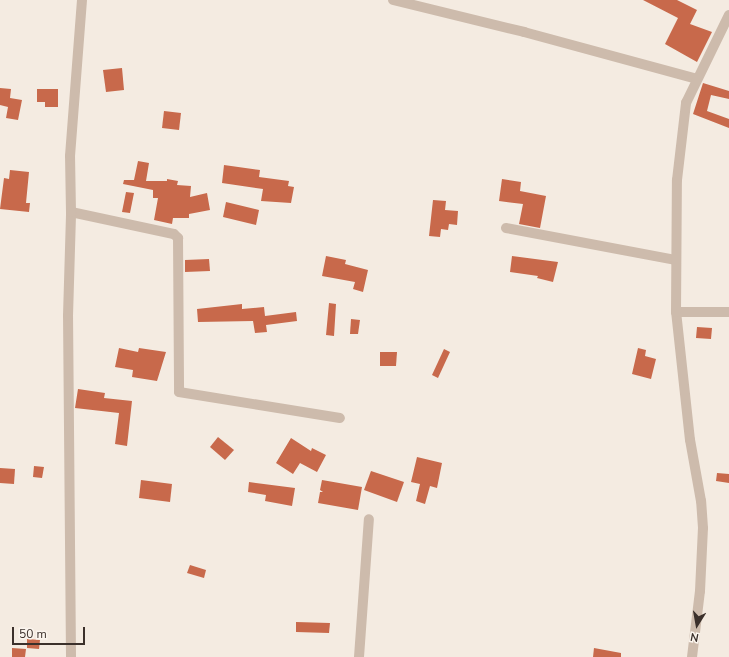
<!DOCTYPE html>
<html>
<head>
<meta charset="utf-8">
<style>
  body { margin:0 }
  #map { position:relative; width:729px; height:657px; overflow:hidden; background:#f4ebe1; font-family:"Nunito Sans",sans-serif }
  div>[style] { position:absolute }
  .building>* { inset:0; background:#c8694b }
  .minor>* { height:10px; margin:-5px; padding:0 5px; transform-origin:5px; border-radius:5px; background:#cdbbac }
  .tertiary>* { height:10px; margin:-5px; padding:0 5px; transform-origin:5px; border-radius:5px; background:#cdbbac }
  span { translate:-50% -50%; white-space:nowrap; text-align:center; line-height:1.15; -webkit-text-stroke:3px #fbf5ee; paint-order:stroke }
  .north { position:absolute; left:677px; top:605px; width:40px; height:40px; -webkit-text-stroke:3px #fbf5ee; paint-order:stroke; rotate:191deg; font-size:11px; font-weight:700; line-height:16px; text-align:center; color:#3b302b }
  .north::after { content:''; display:block; margin:auto; width:14px; height:18px; background:#3b302b; clip-path:polygon(50% 0,100% 100%,50% 72%,0 100%) }
  .scale { position:absolute; left:12px; top:627px; width:73px; height:18px; box-sizing:border-box; border:2px solid #3b302b; border-top:0; padding-left:5px; font-size:12px; line-height:14px; white-space:nowrap; color:#3b302b; -webkit-text-stroke:3px #fbf5ee; paint-order:stroke }
</style>
</head>
<body>
<div id="map">
  <div class="building">
    <div style="clip-path:polygon(643px 0,677px 0,697px 10px,690px 24px,712px 32px,697px 62px,665px 44px,678px 18px)"></div>
    <div style="clip-path:polygon(122px 68px,124px 90px,106px 92px,103px 70px)"></div>
    <div style="clip-path:polygon(703px 83px,729px 91px,729px 99px,711px 95px,707px 111px,729px 119px,729px 128px,693px 114px)"></div>
    <div style="clip-path:polygon(0 88px,11px 89px,10px 98px,22px 100px,18px 120px,6px 118px,8px 107px,0 105px)"></div>
    <div style="clip-path:polygon(37px 89px,58px 89px,58px 107px,45px 107px,45px 102px,37px 102px)"></div>
    <div style="clip-path:polygon(164px 111px,181px 113px,179px 130px,162px 128px)"></div>
    <div style="clip-path:polygon(138px 161px,149px 163px,146px 181px,167px 181px,167px 179px,178px 181px,177px 185px,191px 186px,190px 197px,207px 193px,210px 210px,189px 214px,189px 218px,173px 218px,172px 224px,154px 220px,158px 198px,153px 198px,153px 190px,123px 184px,124px 180px,134px 180px)"></div>
    <div style="clip-path:polygon(224px 165px,260px 170px,259px 177px,289px 181px,288px 186px,294px 187px,291px 203px,261px 201px,263px 189px,222px 183px)"></div>
    <div style="clip-path:polygon(10px 170px,29px 172px,26px 203px,30px 203px,29px 212px,0 209px,4px 178px,9px 179px)"></div>
    <div style="clip-path:polygon(502px 179px,521px 182px,520px 191px,546px 196px,540px 228px,519px 224px,523px 204px,499px 201px)"></div>
    <div style="clip-path:polygon(126px 192px,134px 193px,130px 213px,122px 212px)"></div>
    <div style="clip-path:polygon(433px 200px,446px 201px,445px 210px,458px 211px,457px 225px,449px 224px,448px 230px,441px 229px,440px 237px,429px 236px)"></div>
    <div style="clip-path:polygon(226px 202px,259px 210px,256px 225px,223px 217px)"></div>
    <div style="clip-path:polygon(326px 256px,346px 260px,345px 264px,368px 270px,363px 292px,353px 289px,355px 282px,322px 276px)"></div>
    <div style="clip-path:polygon(512px 256px,558px 262px,553px 282px,537px 278px,538px 276px,510px 272px)"></div>
    <div style="clip-path:polygon(209px 259px,210px 271px,185px 272px,185px 260px)"></div>
    <div style="clip-path:polygon(329px 303px,336px 304px,334px 336px,326px 335px)"></div>
    <div style="clip-path:polygon(242px 304px,242px 309px,264px 307px,265px 316px,296px 312px,297px 321px,266px 325px,267px 332px,255px 333px,253px 321px,198px 322px,197px 309px)"></div>
    <div style="clip-path:polygon(351px 319px,360px 320px,358px 334px,350px 334px)"></div>
    <div style="clip-path:polygon(697px 327px,712px 328px,711px 339px,696px 338px)"></div>
    <div style="clip-path:polygon(119px 348px,138px 352px,139px 348px,166px 352px,157px 381px,132px 377px,133px 370px,115px 367px)"></div>
    <div style="clip-path:polygon(638px 348px,646px 350px,645px 356px,656px 359px,651px 379px,632px 374px)"></div>
    <div style="clip-path:polygon(444px 349px,450px 352px,438px 378px,432px 375px)"></div>
    <div style="clip-path:polygon(380px 352px,397px 352px,396px 366px,380px 366px)"></div>
    <div style="clip-path:polygon(78px 389px,105px 393px,104px 398px,132px 401px,127px 446px,115px 444px,119px 413px,75px 408px)"></div>
    <div style="clip-path:polygon(218px 437px,234px 450px,225px 460px,210px 447px)"></div>
    <div style="clip-path:polygon(291px 438px,311px 451px,312px 448px,326px 455px,317px 472px,300px 463px,293px 474px,276px 463px)"></div>
    <div style="clip-path:polygon(417px 457px,442px 463px,437px 488px,430px 486px,425px 504px,416px 501px,420px 484px,411px 482px)"></div>
    <div style="clip-path:polygon(34px 466px,44px 467px,42px 478px,33px 477px)"></div>
    <div style="clip-path:polygon(0 468px,15px 469px,14px 484px,0 483px)"></div>
    <div style="clip-path:polygon(371px 471px,404px 482px,397px 502px,364px 490px)"></div>
    <div style="clip-path:polygon(717px 473px,729px 474px,729px 483px,716px 481px)"></div>
    <div style="clip-path:polygon(141px 480px,172px 484px,170px 502px,139px 498px)"></div>
    <div style="clip-path:polygon(322px 480px,362px 487px,358px 510px,318px 503px,320px 492px,323px 492px,320px 490px)"></div>
    <div style="clip-path:polygon(249px 482px,295px 488px,292px 506px,265px 501px,266px 495px,248px 492px)"></div>
    <div style="clip-path:polygon(190px 565px,206px 570px,204px 578px,187px 573px)"></div>
    <div style="clip-path:polygon(296px 622px,330px 623px,329px 633px,296px 632px)"></div>
    <div style="clip-path:polygon(27px 639px,40px 640px,39px 649px,27px 648px)"></div>
    <div style="clip-path:polygon(12px 648px,26px 649px,25px 657px,12px 657px)"></div>
    <div style="clip-path:polygon(594px 648px,621px 653px,621px 657px,593px 657px)"></div>
  </div>
  <div class="minor">
    <div style="left:393px;top:0;width:135px;rotate:13.7deg"></div>
    <div style="left:524px;top:32px;width:179px;rotate:15.2deg"></div>
    <div style="left:71px;top:212px;width:105px;rotate:12.1deg"></div>
    <div style="left:174px;top:234px;width:6px;rotate:45deg"></div>
    <div style="left:178px;top:238px;width:154px;rotate:89.6deg"></div>
    <div style="left:179px;top:392px;width:163px;rotate:9.2deg"></div>
    <div style="left:506px;top:228px;width:172px;rotate:10.7deg"></div>
    <div style="left:676px;top:312px;width:53px"></div>
    <div style="left:359px;top:657px;width:138px;rotate:-85.9deg"></div>
    <div style="left:692px;top:657px;width:66px;rotate:-83.1deg"></div>
    <div style="left:700px;top:591px;width:63px;rotate:-87.3deg"></div>
    <div style="left:703px;top:528px;width:27px;rotate:-94deg"></div>
    <div style="left:701px;top:501px;width:62px;rotate:-100.2deg"></div>
    <div style="left:690px;top:440px;width:129px;rotate:-96.2deg"></div>
    <div style="left:676px;top:312px;width:132px;rotate:-89.6deg"></div>
    <div style="left:677px;top:180px;width:78px;rotate:-83.3deg"></div>
    <div style="left:686px;top:103px;width:98px;rotate:-64deg"></div>
  </div>
  <div class="tertiary">
    <div style="left:71px;top:657px;width:341px;rotate:-90.5deg"></div>
    <div style="left:68px;top:316px;width:104px;rotate:-88.3deg"></div>
    <div style="left:71px;top:212px;width:56px;rotate:-91deg"></div>
    <div style="left:70px;top:156px;width:156px;rotate:-85.6deg"></div>
  </div>
  <div class="north">N</div>
  <div class="scale">50 m</div>
</div>
</body>
</html>
